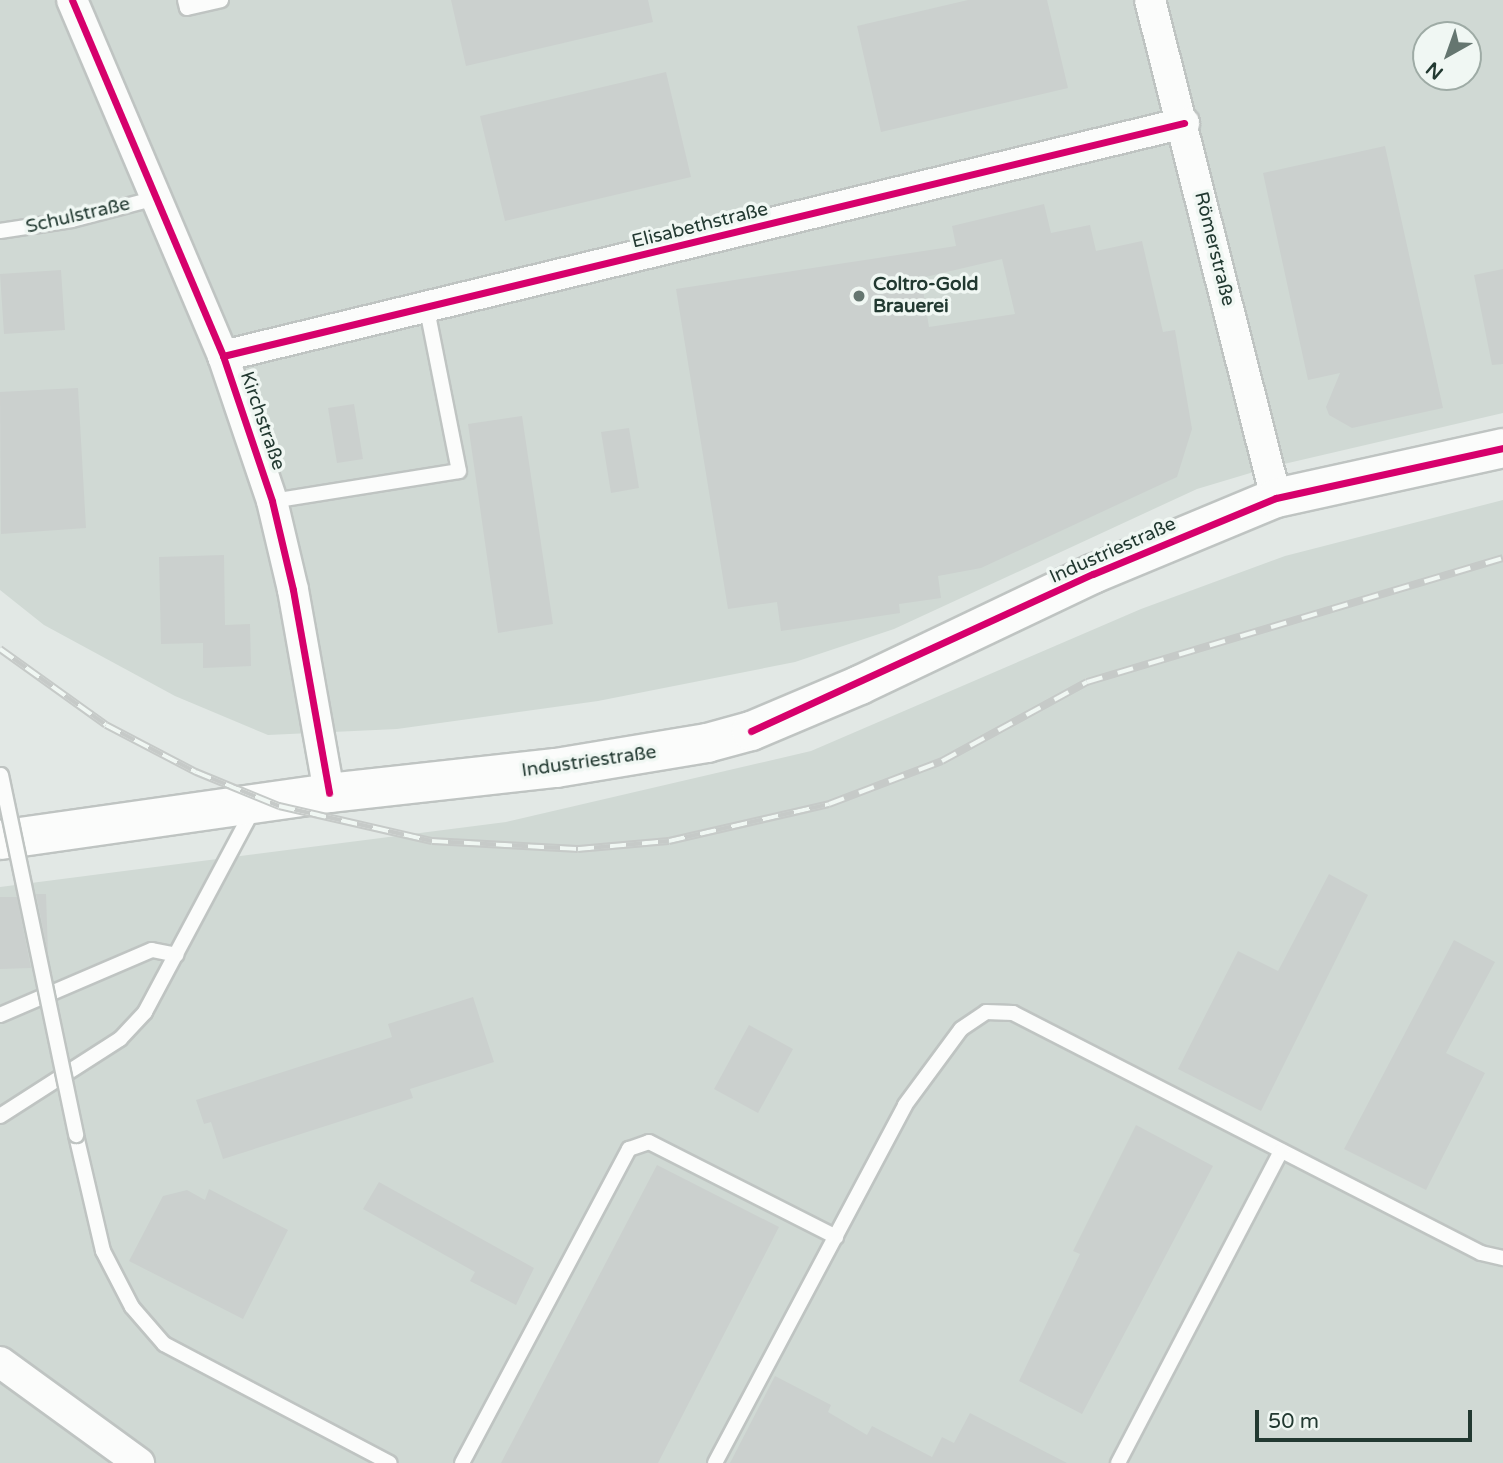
<!DOCTYPE html>
<html>
<head>
<meta charset="utf-8">
<style>
  body { margin:0 }
  #map { position:relative; width:1503px; height:1463px; overflow:hidden; background:#e2e8e5; font-family:"Varela Round",sans-serif }
  div>[style] { position:absolute }
  .built>* { inset:0; background:#d0d9d4 }
  .building>* { inset:0; background:#cbd0ce }
  .roads { filter:drop-shadow(2px 0 #bfc4c2) drop-shadow(-2px 0 #bfc4c2) drop-shadow(0 2px #bfc4c2) drop-shadow(0 -2px #bfc4c2) }
  .lane>* { height:14px; margin:-7px; padding:0 7px; transform-origin:7px; border-radius:7px; background:#fbfcfb }
  .street>* { height:30px; margin:-15px; padding:0 15px; transform-origin:15px; border-radius:15px; background:#fbfcfb }
  .secondary>* { height:38px; margin:-19px; padding:0 19px; transform-origin:19px; border-radius:19px; background:#fbfcfb }
  .rail>* { height:8px; margin-top:-4px; transform-origin:0; background:repeating-linear-gradient(90deg,#f0f7f3 0 16px,#c6cac8 0 32px); box-sizing:border-box; border-block:2px solid #c6cac8 }
  .bridges { filter:drop-shadow(2px 0 #bfc4c2) drop-shadow(-2px 0 #bfc4c2) drop-shadow(0 2px #bfc4c2) drop-shadow(0 -2px #bfc4c2) }
  .lane-bridge>* { height:14px; margin:-7px; padding:0 7px; transform-origin:7px; border-radius:7px; background:#fbfcfb }
  .cycleway>* { height:7px; margin:-3.5px; padding:0 3.5px; transform-origin:3.5px; border-radius:3.5px; background:#d6006c }
  .dots>* { width:19px; height:19px; translate:-50% -50%; box-sizing:border-box; border:4px solid #f0f7f3; border-radius:50% }
  span { translate:-50% -50%; white-space:nowrap; text-align:center; line-height:1.15; -webkit-text-stroke:7px #f0f7f3; paint-order:stroke }
  .street-label { font-size:19px; color:#223931 }
  .poi-label { font-size:19px; color:#223931; font-weight:700 }
  .left { translate:0 -50%; text-align:left }
  .north { position:absolute; left:1412px; top:21px; width:70px; height:70px; box-sizing:border-box; background:#f0f7f3; border:2px solid #9eaba5; border-radius:50%; rotate:220deg; font-size:19px; font-weight:700; line-height:28px; text-align:center; color:#223931 }
  .north::after { content:''; display:block; margin:auto; width:24px; height:32px; background:#657670; clip-path:polygon(50% 0,100% 100%,50% 72%,0 100%) }
  .scale { position:absolute; left:1255px; top:1410px; width:217px; height:32px; box-sizing:border-box; border:4px solid #223931; border-top:0; padding-left:9px; font-size:21px; line-height:24px; white-space:nowrap; color:#223931; -webkit-text-stroke:5px #f0f7f3; paint-order:stroke }
</style>
</head>
<body>
<div id="map">
  <div class="built">
    <div style="clip-path:polygon(evenodd,0 0,1503px 0,1503px 413px,1267px 468px,1197px 489px,894px 629px,795px 662px,598px 701px,397px 729px,268px 735px,175px 696px,44px 625px,0 590px,0 0,1426px 35px,1468px 35px,1468px 77px,1426px 77px,1426px 35px)"></div>
    <div style="clip-path:polygon(1503px 500px,1503px 1463px,0 1463px,0 887px,506px 822px,811px 751px,1141px 609px,1285px 556px)"></div>
  </div>
  <div class="building">
    <div style="clip-path:polygon(451px 0,648px 0,653px 22px,466px 66px)"></div>
    <div style="clip-path:polygon(968px 0,1047px 0,1068px 88px,881px 132px,857px 26px)"></div>
    <div style="clip-path:polygon(666px 72px,691px 177px,505px 221px,480px 116px)"></div>
    <div style="clip-path:polygon(1385px 146px,1443px 408px,1352px 428px,1329px 415px,1326px 407px,1340px 373px,1308px 380px,1263px 173px)"></div>
    <div style="clip-path:polygon(evenodd,1044px 204px,1051px 233px,1090px 225px,1096px 251px,1142px 241px,1163px 332px,1175px 330px,1192px 429px,1177px 477px,981px 568px,938px 576px,941px 598px,899px 604px,900px 613px,781px 631px,777px 602px,728px 609px,676px 289px,956px 246px,952px 226px,1044px 204px,1002px 259px,1015px 314px,929px 327px,921px 278px,1002px 259px)"></div>
    <div style="clip-path:polygon(1503px 269px,1503px 364px,1492px 365px,1474px 275px)"></div>
    <div style="clip-path:polygon(61px 270px,65px 330px,4px 334px,0 274px)"></div>
    <div style="clip-path:polygon(78px 388px,86px 528px,1px 534px,0 392px)"></div>
    <div style="clip-path:polygon(354px 404px,363px 459px,337px 463px,328px 408px)"></div>
    <div style="clip-path:polygon(522px 416px,553px 624px,498px 633px,468px 424px)"></div>
    <div style="clip-path:polygon(629px 428px,639px 488px,611px 493px,601px 432px)"></div>
    <div style="clip-path:polygon(224px 555px,225px 625px,250px 624px,251px 666px,203px 668px,203px 643px,161px 644px,159px 557px)"></div>
    <div style="clip-path:polygon(1329px 874px,1368px 895px,1261px 1111px,1178px 1069px,1238px 951px,1278px 971px)"></div>
    <div style="clip-path:polygon(36px 894px,46px 894px,48px 954px)"></div>
    <div style="clip-path:polygon(0 897px,17px 897px,31px 968px,0 969px)"></div>
    <div style="clip-path:polygon(1454px 940px,1495px 962px,1446px 1053px,1485px 1073px,1426px 1190px,1344px 1149px)"></div>
    <div style="clip-path:polygon(473px 997px,494px 1062px,410px 1089px,413px 1098px,223px 1159px,211px 1122px,204px 1124px,196px 1100px,392px 1037px,388px 1024px)"></div>
    <div style="clip-path:polygon(749px 1025px,793px 1049px,758px 1113px,714px 1089px)"></div>
    <div style="clip-path:polygon(1136px 1125px,1213px 1166px,1082px 1414px,1019px 1381px,1080px 1254px,1073px 1251px)"></div>
    <div style="clip-path:polygon(657px 1165px,779px 1227px,658px 1463px,501px 1463px)"></div>
    <div style="clip-path:polygon(379px 1182px,534px 1268px,516px 1305px,470px 1281px,475px 1272px,363px 1209px)"></div>
    <div style="clip-path:polygon(209px 1189px,288px 1230px,243px 1319px,129px 1261px,163px 1196px,187px 1190px,205px 1200px)"></div>
    <div style="clip-path:polygon(775px 1376px,831px 1405px,828px 1412px,867px 1435px,872px 1426px,932px 1457px,942px 1437px,954px 1443px,970px 1413px,1067px 1463px,730px 1463px)"></div>
  </div>
  <div class="roads">
    <div class="lane">
      <div style="left:185px;top:0;width:8px;rotate:76deg"></div>
      <div style="left:187px;top:8px;width:35px;rotate:-13deg"></div>
      <div style="left:0;top:231px;width:73px;rotate:-8.7deg"></div>
      <div style="left:72px;top:220px;width:87px;rotate:-14.7deg"></div>
      <div style="left:272px;top:501px;width:189px;rotate:-9.1deg"></div>
      <div style="left:459px;top:471px;width:165px;rotate:-101.2deg"></div>
      <div style="left:0;top:1015px;width:165px;rotate:-23.2deg"></div>
      <div style="left:152px;top:950px;width:25px;rotate:11deg"></div>
      <div style="left:0;top:1116px;width:143px;rotate:-32.7deg"></div>
      <div style="left:120px;top:1039px;width:37px;rotate:-47deg"></div>
      <div style="left:145px;top:1012px;width:229px;rotate:-61.9deg"></div>
      <div style="left:76px;top:1135px;width:119px;rotate:76.9deg"></div>
      <div style="left:103px;top:1251px;width:63px;rotate:62.6deg"></div>
      <div style="left:132px;top:1307px;width:49px;rotate:49.1deg"></div>
      <div style="left:164px;top:1344px;width:255px;rotate:27.8deg"></div>
      <div style="left:462px;top:1463px;width:356px;rotate:-62deg"></div>
      <div style="left:629px;top:1149px;width:21px;rotate:-19deg"></div>
      <div style="left:649px;top:1142px;width:210px;rotate:26.9deg"></div>
      <div style="left:715px;top:1463px;width:405px;rotate:-62deg"></div>
      <div style="left:905px;top:1105px;width:94px;rotate:-53.6deg"></div>
      <div style="left:961px;top:1029px;width:30px;rotate:-34deg"></div>
      <div style="left:986px;top:1012px;width:27px;rotate:2deg"></div>
      <div style="left:1013px;top:1013px;width:526px;rotate:27.15deg"></div>
      <div style="left:1481px;top:1253px;width:23px;rotate:13deg"></div>
      <div style="left:1118px;top:1463px;width:352px;rotate:-62.4deg"></div>
    </div>
    <div class="street">
      <div style="left:72px;top:0;width:387px;rotate:67deg"></div>
      <div style="left:223px;top:356px;width:153px;rotate:71.3deg"></div>
      <div style="left:272px;top:501px;width:91px;rotate:76.7deg"></div>
      <div style="left:293px;top:590px;width:206px;rotate:79.9deg"></div>
      <div style="left:1150px;top:0;width:514px;rotate:75.8deg"></div>
      <div style="left:223px;top:356px;width:989px;rotate:-13.63deg"></div>
      <div style="left:0;top:1362px;width:172px;rotate:36deg"></div>
    </div>
    <div class="secondary">
      <div style="left:0;top:840px;width:332px;rotate:-8.1deg"></div>
      <div style="left:329px;top:793px;width:228px;rotate:-6.3deg"></div>
      <div style="left:556px;top:768px;width:153px;rotate:-9.4deg"></div>
      <div style="left:707px;top:743px;width:46px;rotate:-15.3deg"></div>
      <div style="left:751px;top:731px;width:118px;rotate:-22.9deg"></div>
      <div style="left:860px;top:685px;width:258px;rotate:-25.5deg"></div>
      <div style="left:1093px;top:574px;width:198px;rotate:-22.6deg"></div>
      <div style="left:1276px;top:498px;width:232px;rotate:-12.4deg"></div>
    </div>
  </div>
  <div class="rail">
    <div style="left:0;top:649px;width:130px;rotate:35.6deg"></div>
    <div style="left:106px;top:725px;width:102px;rotate:27.6deg"></div>
    <div style="left:196px;top:772px;width:90px;rotate:22.3deg"></div>
    <div style="left:279px;top:806px;width:157px;rotate:12.9deg"></div>
    <div style="left:432px;top:841px;width:146px;rotate:3.1deg"></div>
    <div style="left:578px;top:849px;width:91px;rotate:-5deg"></div>
    <div style="left:669px;top:841px;width:164px;rotate:-13deg"></div>
    <div style="left:829px;top:804px;width:121px;rotate:-20.8deg"></div>
    <div style="left:942px;top:761px;width:165px;rotate:-28.6deg"></div>
    <div style="left:1087px;top:682px;width:434px;rotate:-16.6deg"></div>
  </div>
  <div class="bridges">
    <div class="lane-bridge">
      <div style="left:1px;top:775px;width:368px;rotate:78.2deg"></div>
    </div>
  </div>
  <div class="cycleway">
    <div style="left:72px;top:0;width:387px;rotate:67deg"></div>
    <div style="left:223px;top:356px;width:153px;rotate:71.3deg"></div>
    <div style="left:272px;top:501px;width:91px;rotate:76.7deg"></div>
    <div style="left:293px;top:590px;width:206px;rotate:79.9deg"></div>
    <div style="left:223px;top:356px;width:989px;rotate:-13.63deg"></div>
    <div style="left:751px;top:731px;width:376px;rotate:-24.7deg"></div>
    <div style="left:1093px;top:574px;width:198px;rotate:-22.6deg"></div>
    <div style="left:1276px;top:498px;width:232px;rotate:-12.4deg"></div>
  </div>
  <div class="dots">
    <div style="left:859px;top:296px;background:#657670"></div>
  </div>
  <div class="street-label">
    <span style="left:78px;top:216px;rotate:-13deg">Schulstraße</span>
    <span style="left:700px;top:226px;rotate:-14deg">Elisabethstraße</span>
    <span style="left:1214px;top:249px;rotate:76deg">Römerstraße</span>
    <span style="left:262px;top:421px;rotate:71deg">Kirchstraße</span>
    <span style="left:1113px;top:551px;rotate:-24deg">Industriestraße</span>
    <span style="left:589px;top:762px;rotate:-8deg">Industriestraße</span>
  </div>
  <div class="poi-label">
    <span class="left" style="left:873px;top:296px">Coltro-Gold<br>Brauerei</span>
  </div>
  <div class="north">N</div>
  <div class="scale">50 m</div>
</div>
</body>
</html>
